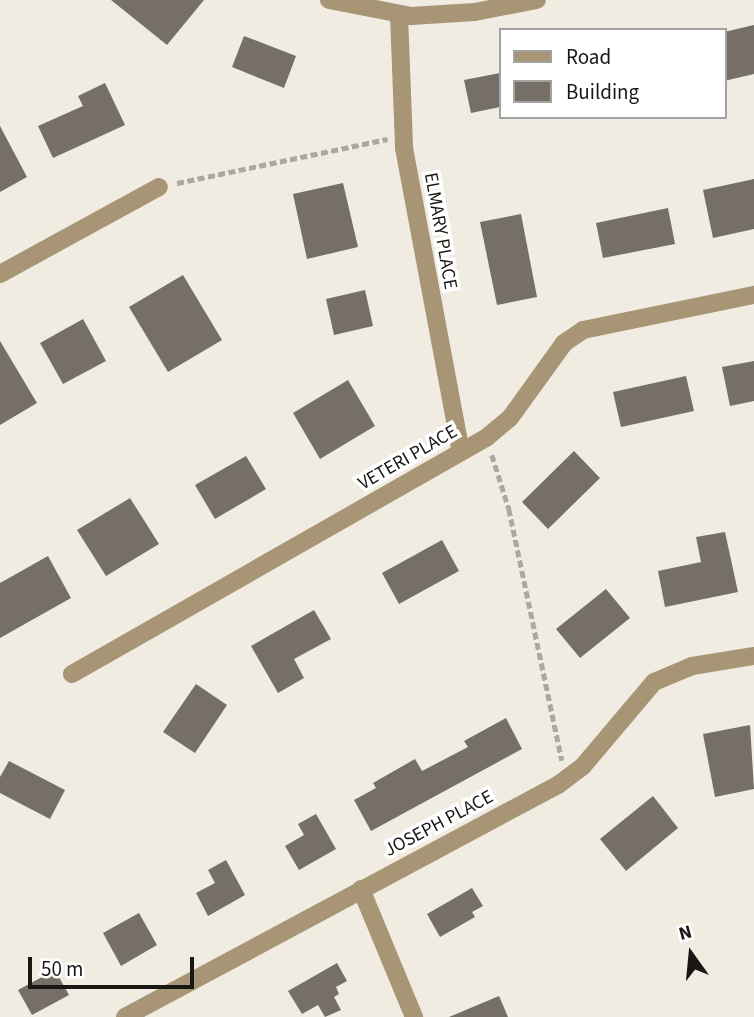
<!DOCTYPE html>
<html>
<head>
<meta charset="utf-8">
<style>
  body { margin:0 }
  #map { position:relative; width:754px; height:1017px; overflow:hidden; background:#f0ece2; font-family:"Source Sans 3",sans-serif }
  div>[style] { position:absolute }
  .building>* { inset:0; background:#756f68 }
  .path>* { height:4.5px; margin-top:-2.25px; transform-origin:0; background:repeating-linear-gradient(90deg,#aba8a0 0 7px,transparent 0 10.5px) }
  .minor>* { height:18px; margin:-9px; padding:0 9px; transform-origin:9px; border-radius:9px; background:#a79576 }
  span { translate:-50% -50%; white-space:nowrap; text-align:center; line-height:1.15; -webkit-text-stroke:7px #fff; paint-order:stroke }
  .street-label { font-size:19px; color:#181714 }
  .legend { position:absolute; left:499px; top:28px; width:228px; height:91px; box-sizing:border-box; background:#fff; border:2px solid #a3a2a1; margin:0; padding:9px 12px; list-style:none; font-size:21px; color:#181714 }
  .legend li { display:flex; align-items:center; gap:14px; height:35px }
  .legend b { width:35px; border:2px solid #a3a2a1 }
  .north { position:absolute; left:656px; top:919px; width:70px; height:70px; -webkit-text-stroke:5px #fff; paint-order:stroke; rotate:345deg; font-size:19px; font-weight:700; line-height:28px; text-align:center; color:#181714 }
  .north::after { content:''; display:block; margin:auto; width:24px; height:32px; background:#181714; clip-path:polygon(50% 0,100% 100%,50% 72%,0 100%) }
  .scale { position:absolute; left:28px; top:957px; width:166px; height:32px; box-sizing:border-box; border:4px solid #181714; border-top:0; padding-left:9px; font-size:21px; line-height:24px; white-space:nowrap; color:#181714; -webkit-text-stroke:5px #fff; paint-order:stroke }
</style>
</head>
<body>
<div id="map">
  <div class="building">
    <div style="clip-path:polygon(111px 0,204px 0,167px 45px)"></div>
    <div style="clip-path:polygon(754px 25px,754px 74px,724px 81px,724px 32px)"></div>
    <div style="clip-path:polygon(244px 36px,296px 56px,284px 88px,232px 67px)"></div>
    <div style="clip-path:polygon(500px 73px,500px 107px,471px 113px,464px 80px)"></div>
    <div style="clip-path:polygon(105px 83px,125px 125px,53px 158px,38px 126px,83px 106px,78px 96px)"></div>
    <div style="clip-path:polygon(0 126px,27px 177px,0 192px)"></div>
    <div style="clip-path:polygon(754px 179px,754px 229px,713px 238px,703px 190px)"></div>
    <div style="clip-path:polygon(343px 183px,358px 247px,307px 259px,293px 194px)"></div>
    <div style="clip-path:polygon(668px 208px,675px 244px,603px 258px,596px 223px)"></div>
    <div style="clip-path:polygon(521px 214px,537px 297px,497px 305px,480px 222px)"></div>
    <div style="clip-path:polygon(183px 275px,222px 340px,168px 372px,129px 307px)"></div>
    <div style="clip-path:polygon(365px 290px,373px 326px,334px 335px,326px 299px)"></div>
    <div style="clip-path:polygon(83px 319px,106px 361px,63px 384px,40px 343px)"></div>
    <div style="clip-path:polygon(0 341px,37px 403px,0 425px)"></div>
    <div style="clip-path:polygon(754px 361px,754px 401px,730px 406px,722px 367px)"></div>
    <div style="clip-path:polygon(686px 376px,694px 411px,621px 427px,613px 392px)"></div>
    <div style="clip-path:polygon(348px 380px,375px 426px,320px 459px,293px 413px)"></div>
    <div style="clip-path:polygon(574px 451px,600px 478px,548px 529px,522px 502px)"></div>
    <div style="clip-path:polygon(246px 456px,266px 489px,215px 519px,195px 485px)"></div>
    <div style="clip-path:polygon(130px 498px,159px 544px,106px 576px,77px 530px)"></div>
    <div style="clip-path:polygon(725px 532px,738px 592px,665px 607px,658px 571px,701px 562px,696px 537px)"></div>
    <div style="clip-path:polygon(442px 540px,459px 571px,399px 604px,382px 573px)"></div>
    <div style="clip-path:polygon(48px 556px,71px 598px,0 638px,0 583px)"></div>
    <div style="clip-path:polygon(606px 589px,630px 618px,580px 658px,556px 629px)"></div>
    <div style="clip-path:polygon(314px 610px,331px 639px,294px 659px,304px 678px,278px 693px,251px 646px)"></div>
    <div style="clip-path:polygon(196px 684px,227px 705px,195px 753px,163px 732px)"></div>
    <div style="clip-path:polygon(506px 718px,522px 749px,371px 831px,354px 800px,376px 788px,373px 783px,415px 759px,422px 771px,468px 747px,464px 741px)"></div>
    <div style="clip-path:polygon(750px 725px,754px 789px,715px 797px,703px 734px)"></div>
    <div style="clip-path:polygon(9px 761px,65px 790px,50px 819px,0 793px,0 777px)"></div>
    <div style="clip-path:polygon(653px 796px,678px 828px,626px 871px,600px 839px)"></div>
    <div style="clip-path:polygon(316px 814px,336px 849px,299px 870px,285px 846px,304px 835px,298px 824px)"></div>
    <div style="clip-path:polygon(226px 860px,245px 895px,208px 916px,196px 893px,215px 883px,208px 870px)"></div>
    <div style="clip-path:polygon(472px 888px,483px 906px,472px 912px,475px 917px,440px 937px,427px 914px)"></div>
    <div style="clip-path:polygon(139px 913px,157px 945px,121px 966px,103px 933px)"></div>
    <div style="clip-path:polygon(337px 963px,347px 981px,336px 987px,339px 994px,334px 997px,341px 1010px,325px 1017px,318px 1005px,302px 1014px,288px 991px)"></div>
    <div style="clip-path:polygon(55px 970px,69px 995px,32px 1015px,18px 990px)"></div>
    <div style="clip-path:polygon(499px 996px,508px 1017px,449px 1017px)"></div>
  </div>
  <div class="path">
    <div style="left:177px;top:183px;width:215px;rotate:-11.8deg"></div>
    <div style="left:492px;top:455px;width:57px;rotate:72.5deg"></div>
    <div style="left:509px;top:509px;width:257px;rotate:78.1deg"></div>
  </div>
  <div class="minor">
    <div style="left:329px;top:0;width:84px;rotate:11deg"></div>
    <div style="left:411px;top:16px;width:64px;rotate:-3.6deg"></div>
    <div style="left:475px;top:12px;width:63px;rotate:-11deg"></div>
    <div style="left:399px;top:15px;width:133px;rotate:87.8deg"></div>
    <div style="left:404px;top:148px;width:309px;rotate:79.4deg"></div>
    <div style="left:0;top:274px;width:181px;rotate:-28.7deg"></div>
    <div style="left:72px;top:674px;width:477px;rotate:-29.7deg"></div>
    <div style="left:486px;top:438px;width:31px;rotate:-40deg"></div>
    <div style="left:510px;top:418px;width:92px;rotate:-54.2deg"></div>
    <div style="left:564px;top:343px;width:23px;rotate:-34deg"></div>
    <div style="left:583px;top:330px;width:175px;rotate:-11.6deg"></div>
    <div style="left:361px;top:889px;width:139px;rotate:67.5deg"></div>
    <div style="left:125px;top:1017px;width:491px;rotate:-28.2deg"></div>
    <div style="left:558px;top:785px;width:31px;rotate:-37deg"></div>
    <div style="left:583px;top:766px;width:110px;rotate:-49.8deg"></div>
    <div style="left:654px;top:682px;width:41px;rotate:-22.8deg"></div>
    <div style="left:692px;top:666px;width:63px;rotate:-9.2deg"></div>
  </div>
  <div class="street-label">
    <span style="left:440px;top:231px;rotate:80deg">ELMARY PLACE</span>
    <span style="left:408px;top:458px;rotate:-30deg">VETERI PLACE</span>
    <span style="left:439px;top:824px;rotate:-28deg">JOSEPH PLACE</span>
  </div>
  <ul class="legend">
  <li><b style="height:9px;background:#a79576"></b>Road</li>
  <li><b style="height:19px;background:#756f68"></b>Building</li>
  </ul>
  <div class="north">N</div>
  <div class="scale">50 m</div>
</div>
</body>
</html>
